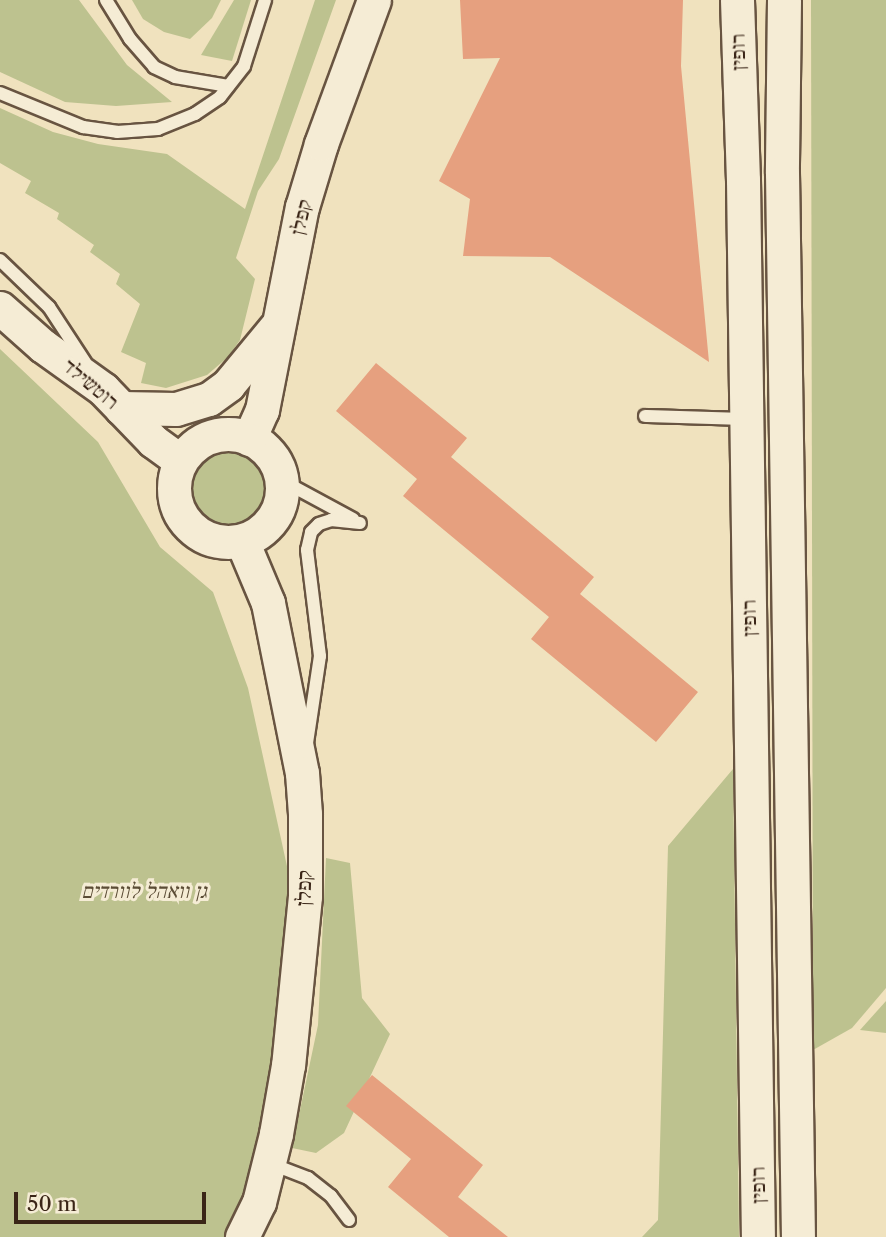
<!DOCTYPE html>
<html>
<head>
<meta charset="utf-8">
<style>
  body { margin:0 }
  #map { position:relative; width:886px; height:1237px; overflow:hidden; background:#f0e2be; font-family:"Libre Caslon Text","Frank Ruhl Libre",serif }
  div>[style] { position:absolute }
  .green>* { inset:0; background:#bdc28f }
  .round { border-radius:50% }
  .building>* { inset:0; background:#e6a07f }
  .roads { filter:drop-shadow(2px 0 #685441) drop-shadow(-2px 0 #685441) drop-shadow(0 2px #685441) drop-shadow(0 -2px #685441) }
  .lane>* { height:12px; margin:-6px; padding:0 6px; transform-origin:6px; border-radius:6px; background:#f5ecd5 }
  .secondary>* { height:33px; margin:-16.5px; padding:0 16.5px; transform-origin:16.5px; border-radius:16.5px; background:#f5ecd5 }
  .secondary>.ring { margin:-16.5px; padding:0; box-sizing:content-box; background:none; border:33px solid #f5ecd5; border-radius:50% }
  span { translate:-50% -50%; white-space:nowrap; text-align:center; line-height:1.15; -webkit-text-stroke:6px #f5ecd5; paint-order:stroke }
  .street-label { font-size:21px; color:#3a2517 }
  .park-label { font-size:21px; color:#5b4c35; font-style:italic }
  .scale { position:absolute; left:14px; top:1192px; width:192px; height:32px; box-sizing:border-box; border:4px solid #3a2517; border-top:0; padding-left:9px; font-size:21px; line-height:24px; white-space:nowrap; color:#3a2517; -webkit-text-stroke:5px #f5ecd5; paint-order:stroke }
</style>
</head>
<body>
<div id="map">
  <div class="green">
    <div style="clip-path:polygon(0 0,79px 0,127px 65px,172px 102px,116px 106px,65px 102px,0 72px)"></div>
    <div style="clip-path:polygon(132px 0,221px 0,212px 18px,190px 39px,164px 32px,143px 19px)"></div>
    <div style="clip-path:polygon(234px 0,251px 0,232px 61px,201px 55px)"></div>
    <div style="clip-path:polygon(315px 0,336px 0,279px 159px,258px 191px,236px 258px,255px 279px,240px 340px,228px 357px,207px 375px,166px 388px,141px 383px,146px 363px,121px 352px,140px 304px,116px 284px,120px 274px,90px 252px,94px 245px,57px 219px,59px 213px,25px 193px,31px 181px,0 163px,0 108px,53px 132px,98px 144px,167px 154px,245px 209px)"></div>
    <div style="clip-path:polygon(811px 0,886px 0,886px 988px,852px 1028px,813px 1050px)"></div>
    <div style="clip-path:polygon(0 349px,98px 442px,160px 547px,213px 592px,248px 688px,290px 880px,280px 1047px,254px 1176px,231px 1237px,0 1237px)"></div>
    <div class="round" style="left:187px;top:450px;width:80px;height:80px"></div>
    <div style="clip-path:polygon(733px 769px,739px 1237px,642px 1237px,658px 1220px,668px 846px)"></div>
    <div style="clip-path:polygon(326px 858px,350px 863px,362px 998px,390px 1034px,344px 1133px,316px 1153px,292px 1148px,318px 1025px)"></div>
    <div style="clip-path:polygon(886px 1001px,886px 1033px,860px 1030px)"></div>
  </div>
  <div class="building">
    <div style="clip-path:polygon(460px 0,683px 0,681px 66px,709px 362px,550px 257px,463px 256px,470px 199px,439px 181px,500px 58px,463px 59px)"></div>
    <div style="clip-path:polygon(376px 363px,467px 438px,451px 457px,594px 577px,580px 594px,698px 692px,656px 742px,531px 639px,549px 617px,403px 496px,417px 479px,336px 411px)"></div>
    <div style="clip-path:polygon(372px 1075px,483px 1165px,458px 1197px,508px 1237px,449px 1237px,388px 1187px,411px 1159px,346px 1106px)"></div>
  </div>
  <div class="roads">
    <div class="lane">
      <div style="left:106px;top:0;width:46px;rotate:58.4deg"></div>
      <div style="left:130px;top:39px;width:37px;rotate:49deg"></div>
      <div style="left:154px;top:67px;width:23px;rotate:25deg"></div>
      <div style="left:175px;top:77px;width:54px;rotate:9.6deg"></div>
      <div style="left:0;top:93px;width:90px;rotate:22.3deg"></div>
      <div style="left:83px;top:127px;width:34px;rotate:8deg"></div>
      <div style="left:117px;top:132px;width:41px;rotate:-4.2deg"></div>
      <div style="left:158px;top:129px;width:40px;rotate:-22deg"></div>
      <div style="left:195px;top:114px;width:30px;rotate:-34deg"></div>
      <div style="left:220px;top:97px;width:39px;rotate:-52deg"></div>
      <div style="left:244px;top:66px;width:69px;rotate:-72.3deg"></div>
      <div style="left:0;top:260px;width:68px;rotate:43.8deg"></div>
      <div style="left:49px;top:307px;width:66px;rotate:56.8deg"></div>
      <div style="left:645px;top:416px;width:101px;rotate:1.7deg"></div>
      <div style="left:281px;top:480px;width:82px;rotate:28.4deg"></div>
      <div style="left:307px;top:743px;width:88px;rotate:-81.5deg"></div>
      <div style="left:320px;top:656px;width:107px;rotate:-97deg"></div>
      <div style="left:307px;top:550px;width:18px;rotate:-77deg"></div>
      <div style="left:311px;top:532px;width:11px;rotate:-45deg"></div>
      <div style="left:319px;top:524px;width:13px;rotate:-18deg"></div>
      <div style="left:331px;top:520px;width:29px;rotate:6deg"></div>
      <div style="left:269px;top:1163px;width:42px;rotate:21deg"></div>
      <div style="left:308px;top:1178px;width:29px;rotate:38deg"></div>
      <div style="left:331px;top:1196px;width:30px;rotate:53deg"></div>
    </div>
    <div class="secondary">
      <div style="left:737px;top:0;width:180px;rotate:88.1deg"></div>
      <div style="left:743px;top:180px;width:1057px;rotate:89.19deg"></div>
      <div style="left:784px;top:0;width:173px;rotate:90.7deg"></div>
      <div style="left:782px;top:173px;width:1064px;rotate:89.14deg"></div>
      <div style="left:0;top:308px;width:57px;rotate:41.5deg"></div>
      <div style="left:43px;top:346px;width:74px;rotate:35.6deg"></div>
      <div style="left:103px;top:389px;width:72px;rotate:46.1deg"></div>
      <div style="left:153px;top:441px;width:34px;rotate:36deg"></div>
      <div style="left:121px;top:408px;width:55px;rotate:1deg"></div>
      <div style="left:176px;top:409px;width:34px;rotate:-17deg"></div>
      <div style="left:209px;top:399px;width:24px;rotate:-36deg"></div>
      <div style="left:228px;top:385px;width:74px;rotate:-50.5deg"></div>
      <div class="ring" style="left:174px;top:434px;width:75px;height:75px"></div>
      <div style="left:249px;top:439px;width:32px;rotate:-66deg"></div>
      <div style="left:262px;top:410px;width:207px;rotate:-78.9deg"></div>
      <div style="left:302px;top:207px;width:66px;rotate:-73.2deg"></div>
      <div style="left:321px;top:144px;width:153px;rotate:-69.8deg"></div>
      <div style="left:242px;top:541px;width:67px;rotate:67.2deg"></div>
      <div style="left:268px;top:603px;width:173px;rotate:78.7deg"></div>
      <div style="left:302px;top:773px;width:41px;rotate:85.8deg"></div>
      <div style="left:305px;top:814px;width:82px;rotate:90deg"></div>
      <div style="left:305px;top:896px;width:170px;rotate:95.7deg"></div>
      <div style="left:288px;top:1065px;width:70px;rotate:99.9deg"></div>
      <div style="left:276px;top:1134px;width:70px;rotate:104deg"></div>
      <div style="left:259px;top:1202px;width:39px;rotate:116deg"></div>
    </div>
  </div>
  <div class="street-label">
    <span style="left:738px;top:52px;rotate:-91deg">רופין</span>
    <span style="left:301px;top:217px;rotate:-77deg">קפלן</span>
    <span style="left:91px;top:384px;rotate:40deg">רוטשילד</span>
    <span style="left:749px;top:618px;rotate:-91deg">רופין</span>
    <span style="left:304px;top:888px;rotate:-88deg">קפלן</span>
    <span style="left:758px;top:1185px;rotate:-91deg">רופין</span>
  </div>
  <div class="park-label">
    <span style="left:144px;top:891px">גן וואהל לוורדים</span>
  </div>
  <div class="scale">50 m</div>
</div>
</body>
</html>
